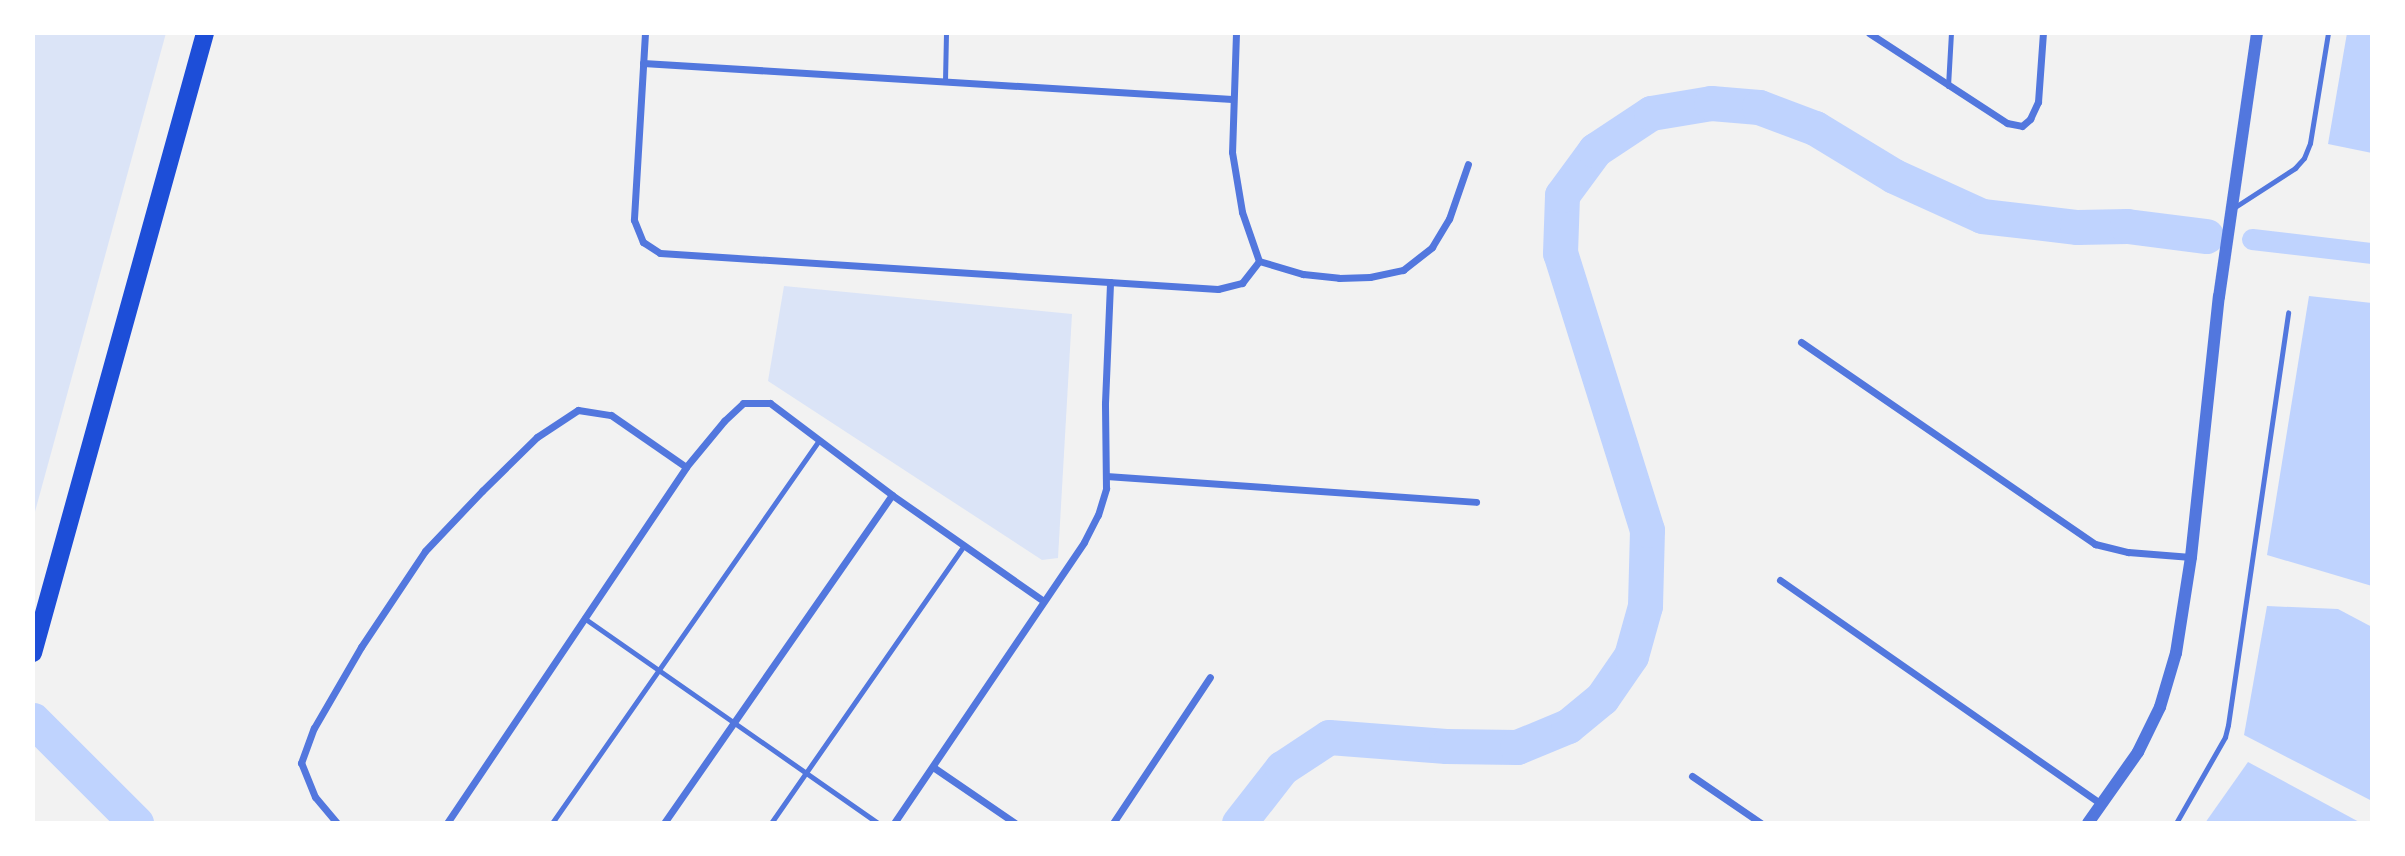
<!DOCTYPE html>
<html>
<head>
<meta charset="utf-8">
<style>
  body { margin:0 }
  #map { position:relative; width:2405px; height:856px; overflow:hidden; background:#f2f2f2; font-family:"Crimson Pro",serif }
  div>[style] { position:absolute }
  .green>* { inset:0; background:#dbe4f7 }
  .water>* { inset:0; background:#bfd3fe }
  .canal>* { height:21px; margin:-10.5px; padding:0 10.5px; transform-origin:10.5px; border-radius:10.5px; background:#bfd3fe }
  .river>* { height:35px; margin:-17.5px; padding:0 17.5px; transform-origin:17.5px; border-radius:17.5px; background:#bfd3fe }
  .service>* { height:5px; margin:-2.5px; padding:0 2.5px; transform-origin:2.5px; border-radius:2.5px; background:#5277de }
  .minor>* { height:7px; margin:-3.5px; padding:0 3.5px; transform-origin:3.5px; border-radius:3.5px; background:#5277de }
  .tertiary>* { height:12px; margin:-6px; padding:0 6px; transform-origin:6px; border-radius:6px; background:#5277de }
  .trunk>* { height:18px; margin:-9px; padding:0 9px; transform-origin:9px; border-radius:9px; background:#1d4ed8 }
  span { translate:-50% -50%; white-space:nowrap; text-align:center; line-height:1.15; -webkit-text-stroke:5px #fff; paint-order:stroke }
  .frame { position:absolute; inset:0; border:35px solid #fff; pointer-events:none }
</style>
</head>
<body>
<div id="map">
  <div class="green">
    <div style="clip-path:polygon(33px 33px,166px 33px,33px 519px)"></div>
    <div style="clip-path:polygon(784px 286px,1072px 314px,1058px 558px,1042px 560px,768px 381px)"></div>
  </div>
  <div class="water">
    <div style="clip-path:polygon(2347px 33px,2372px 33px,2372px 153px,2328px 144px)"></div>
    <div style="clip-path:polygon(2309px 296px,2372px 303px,2372px 586px,2267px 555px)"></div>
    <div style="clip-path:polygon(2267px 606px,2338px 609px,2372px 627px,2372px 801px,2244px 735px)"></div>
    <div style="clip-path:polygon(2248px 762px,2361px 823px,2205px 823px)"></div>
  </div>
  <div class="canal">
    <div style="left:2252px;top:239px;width:121px;rotate:6.7deg"></div>
  </div>
  <div class="river">
    <div style="left:33px;top:720px;width:146px;rotate:45deg"></div>
    <div style="left:1239px;top:823px;width:70px;rotate:-52deg"></div>
    <div style="left:1282px;top:768px;width:56px;rotate:-33.4deg"></div>
    <div style="left:1329px;top:737px;width:117px;rotate:4.4deg"></div>
    <div style="left:1446px;top:746px;width:71px;rotate:0.8deg"></div>
    <div style="left:1517px;top:747px;width:55px;rotate:-22.4deg"></div>
    <div style="left:1568px;top:726px;width:44px;rotate:-39.5deg"></div>
    <div style="left:1602px;top:698px;width:51px;rotate:-55.4deg"></div>
    <div style="left:1631px;top:656px;width:52px;rotate:-74.4deg"></div>
    <div style="left:1645px;top:606px;width:76px;rotate:-88.5deg"></div>
    <div style="left:1647px;top:530px;width:290px;rotate:-107.4deg"></div>
    <div style="left:1560px;top:253px;width:58px;rotate:-88deg"></div>
    <div style="left:1562px;top:195px;width:56px;rotate:-53.7deg"></div>
    <div style="left:1595px;top:150px;width:67px;rotate:-33.5deg"></div>
    <div style="left:1651px;top:113px;width:61px;rotate:-9.5deg"></div>
    <div style="left:1711px;top:103px;width:48px;rotate:4.8deg"></div>
    <div style="left:1759px;top:107px;width:60px;rotate:20.6deg"></div>
    <div style="left:1815px;top:128px;width:92px;rotate:31.3deg"></div>
    <div style="left:1894px;top:176px;width:97px;rotate:24.4deg"></div>
    <div style="left:1982px;top:216px;width:96px;rotate:6.6deg"></div>
    <div style="left:2077px;top:227px;width:50px;rotate:-1.1deg"></div>
    <div style="left:2127px;top:226px;width:80px;rotate:7.2deg"></div>
  </div>
  <div class="service">
    <div style="left:945px;top:81px;width:48px;rotate:-88.8deg"></div>
    <div style="left:1948px;top:86px;width:53px;rotate:-86.8deg"></div>
    <div style="left:2235px;top:207px;width:72px;rotate:-33deg"></div>
    <div style="left:2295px;top:168px;width:13px;rotate:-48deg"></div>
    <div style="left:2304px;top:158px;width:16px;rotate:-68deg"></div>
    <div style="left:2310px;top:143px;width:111px;rotate:-80.7deg"></div>
    <div style="left:584px;top:618px;width:358px;rotate:34.9deg"></div>
    <div style="left:552px;top:823px;width:467px;rotate:-55.1deg"></div>
    <div style="left:771px;top:823px;width:338px;rotate:-55.2deg"></div>
    <div style="left:2176px;top:823px;width:99px;rotate:-60.3deg"></div>
    <div style="left:2225px;top:737px;width:12px;rotate:-76deg"></div>
    <div style="left:2228px;top:725px;width:417px;rotate:-81.7deg"></div>
  </div>
  <div class="minor">
    <div style="left:645px;top:33px;width:187px;rotate:93.4deg"></div>
    <div style="left:634px;top:220px;width:24px;rotate:68deg"></div>
    <div style="left:643px;top:242px;width:20px;rotate:33deg"></div>
    <div style="left:660px;top:253px;width:559px;rotate:3.69deg"></div>
    <div style="left:1218px;top:289px;width:25px;rotate:-14deg"></div>
    <div style="left:1242px;top:283px;width:28px;rotate:-52deg"></div>
    <div style="left:1236px;top:33px;width:119px;rotate:91.9deg"></div>
    <div style="left:1232px;top:152px;width:61px;rotate:80.5deg"></div>
    <div style="left:1242px;top:212px;width:52px;rotate:70.9deg"></div>
    <div style="left:1869px;top:33px;width:165px;rotate:33.1deg"></div>
    <div style="left:2007px;top:123px;width:15px;rotate:11deg"></div>
    <div style="left:2022px;top:126px;width:11px;rotate:-41deg"></div>
    <div style="left:2030px;top:119px;width:19px;rotate:-65deg"></div>
    <div style="left:2038px;top:102px;width:69px;rotate:-85.9deg"></div>
    <div style="left:643px;top:63px;width:590px;rotate:3.5deg"></div>
    <div style="left:1259px;top:261px;width:46px;rotate:16.5deg"></div>
    <div style="left:1303px;top:274px;width:36px;rotate:6deg"></div>
    <div style="left:1339px;top:278px;width:31px;rotate:-2deg"></div>
    <div style="left:1370px;top:277px;width:34px;rotate:-12deg"></div>
    <div style="left:1403px;top:270px;width:37px;rotate:-38deg"></div>
    <div style="left:1432px;top:247px;width:33px;rotate:-59deg"></div>
    <div style="left:1449px;top:219px;width:58px;rotate:-70.9deg"></div>
    <div style="left:1801px;top:342px;width:357px;rotate:34.5deg"></div>
    <div style="left:2095px;top:544px;width:34px;rotate:14deg"></div>
    <div style="left:2128px;top:552px;width:63px;rotate:4.5deg"></div>
    <div style="left:1106px;top:476px;width:371px;rotate:4deg"></div>
    <div style="left:1780px;top:580px;width:391px;rotate:34.9deg"></div>
    <div style="left:933px;top:767px;width:99px;rotate:34.3deg"></div>
    <div style="left:1692px;top:776px;width:83px;rotate:34.3deg"></div>
    <div style="left:337px;top:823px;width:34px;rotate:-130deg"></div>
    <div style="left:315px;top:797px;width:37px;rotate:-112deg"></div>
    <div style="left:301px;top:763px;width:37px;rotate:-70deg"></div>
    <div style="left:314px;top:728px;width:94px;rotate:-59.9deg"></div>
    <div style="left:361px;top:647px;width:115px;rotate:-56.3deg"></div>
    <div style="left:425px;top:551px;width:83px;rotate:-46.5deg"></div>
    <div style="left:482px;top:491px;width:77px;rotate:-44.5deg"></div>
    <div style="left:537px;top:437px;width:49px;rotate:-33.4deg"></div>
    <div style="left:578px;top:410px;width:33px;rotate:9deg"></div>
    <div style="left:611px;top:415px;width:91px;rotate:34.7deg"></div>
    <div style="left:447px;top:823px;width:429px;rotate:-56.1deg"></div>
    <div style="left:686px;top:467px;width:60px;rotate:-50.4deg"></div>
    <div style="left:724px;top:421px;width:26px;rotate:-43deg"></div>
    <div style="left:743px;top:403px;width:27px"></div>
    <div style="left:770px;top:403px;width:153px;rotate:37deg"></div>
    <div style="left:892px;top:495px;width:183px;rotate:35deg"></div>
    <div style="left:664px;top:823px;width:399px;rotate:-55.2deg"></div>
    <div style="left:894px;top:823px;width:339px;rotate:-55.9deg"></div>
    <div style="left:1084px;top:542px;width:30px;rotate:-63deg"></div>
    <div style="left:1098px;top:515px;width:28px;rotate:-73deg"></div>
    <div style="left:1106px;top:488px;width:85px;rotate:-90.7deg"></div>
    <div style="left:1105px;top:403px;width:121px;rotate:-87.6deg"></div>
    <div style="left:1113px;top:823px;width:175px;rotate:-56.4deg"></div>
  </div>
  <div class="tertiary">
    <div style="left:2088px;top:823px;width:87px;rotate:-54.8deg"></div>
    <div style="left:2138px;top:752px;width:50px;rotate:-63.9deg"></div>
    <div style="left:2160px;top:707px;width:56px;rotate:-73.5deg"></div>
    <div style="left:2176px;top:653px;width:97px;rotate:-81.1deg"></div>
    <div style="left:2191px;top:557px;width:262px;rotate:-83.9deg"></div>
    <div style="left:2219px;top:297px;width:267px;rotate:-81.8deg"></div>
  </div>
  <div class="trunk">
    <div style="left:33px;top:653px;width:643px;rotate:-74.49deg"></div>
  </div>
  <div class="frame"></div>
</div>
</body>
</html>
